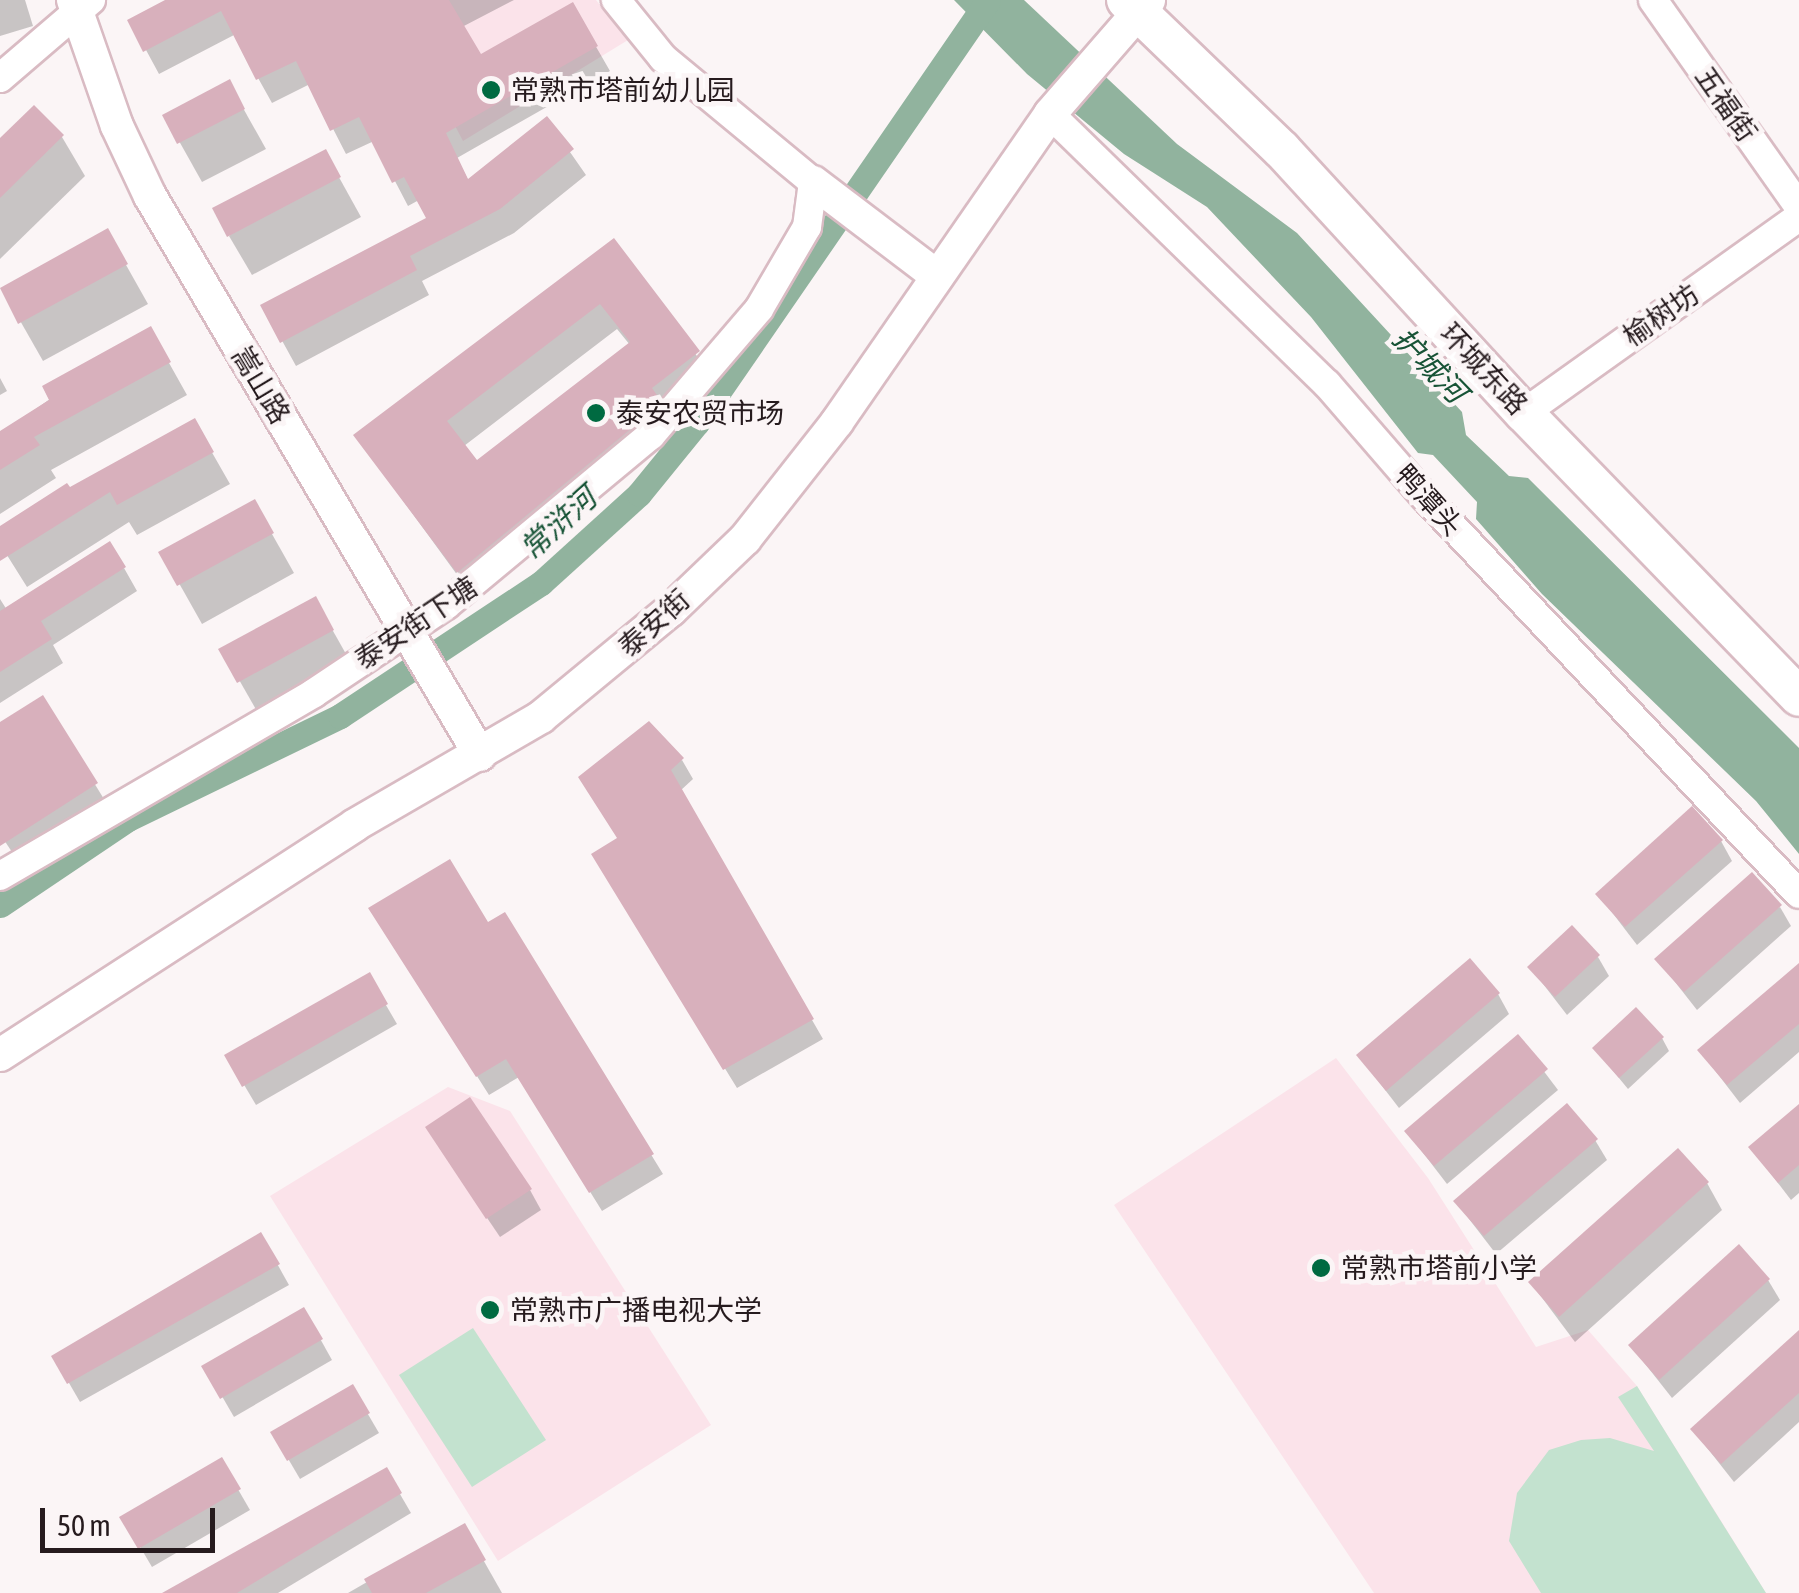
<!DOCTYPE html>
<html>
<head>
<meta charset="utf-8">
<style>
  body { margin:0 }
  #map { position:relative; width:1799px; height:1593px; overflow:hidden; background:#fbf5f6; font-family:"Asap Condensed","Noto Sans SC",sans-serif }
  div>[style] { position:absolute }
  .built>* { inset:0; background:#fbe3ea }
  .green>* { inset:0; background:#c3e2cf }
  .water>* { inset:0; background:#91b39e }
  .shadow>* { inset:0; background:#0003 }
  .canal>* { height:25px; margin:-12.5px; padding:0 12.5px; transform-origin:12.5px; border-radius:12.5px; background:#91b39e }
  .building>* { inset:0; background:#d8b0bc }
  .roads { filter:drop-shadow(2px 0 #d9bbc3) drop-shadow(-2px 0 #d9bbc3) drop-shadow(0 2px #d9bbc3) drop-shadow(0 -2px #d9bbc3) }
  .minor>* { height:28px; margin:-14px; padding:0 14px; transform-origin:14px; border-radius:14px; background:#fff }
  .tertiary>* { height:32px; margin:-16px; padding:0 16px; transform-origin:16px; border-radius:16px; background:#fff }
  .secondary>* { height:38px; margin:-19px; padding:0 19px; transform-origin:19px; border-radius:19px; background:#fff }
  .dots>* { width:28px; height:28px; translate:-50% -50%; box-sizing:border-box; border:5px solid #fbf5f6; border-radius:50% }
  span { translate:-50% -50%; white-space:nowrap; text-align:center; line-height:1.15; -webkit-text-stroke:9px #fbf5f6; paint-order:stroke }
  .poi-label { font-size:28px; color:#261b1e }
  .left { translate:0 -50%; text-align:left }
  .street-label { font-size:28px; color:#261b1e }
  .water-label { font-size:30px; color:#175336; font-style:italic }
  .scale { position:absolute; left:40px; top:1508px; width:175px; height:45px; box-sizing:border-box; border:5px solid #261b1e; border-top:0; padding-left:12px; font-size:30px; line-height:35px; white-space:nowrap; color:#261b1e; -webkit-text-stroke:8px #fbf5f6; paint-order:stroke }
</style>
</head>
<body>
<div id="map">
  <div class="built">
    <div style="clip-path:polygon(389px 0,596px 0,628px 40px,463px 141px)"></div>
    <div style="clip-path:polygon(1336px 1058px,1428px 1178px,1536px 1347px,1588px 1330px,1637px 1386px,1766px 1593px,1374px 1593px,1114px 1205px)"></div>
    <div style="clip-path:polygon(448px 1087px,510px 1111px,711px 1425px,498px 1561px,270px 1196px)"></div>
  </div>
  <div class="green">
    <div style="clip-path:polygon(473px 1328px,546px 1440px,472px 1487px,399px 1375px)"></div>
    <div style="clip-path:polygon(1637px 1386px,1712px 1507px,1766px 1593px,1541px 1593px,1509px 1541px,1517px 1493px,1549px 1450px,1581px 1440px,1610px 1438px,1654px 1451px,1618px 1397px)"></div>
  </div>
  <div class="water">
    <div style="clip-path:polygon(954px 0,1024px 0,1177px 144px,1297px 233px,1462px 412px,1466px 435px,1509px 476px,1528px 478px,1799px 748px,1799px 854px,1756px 801px,1542px 594px,1476px 519px,1477px 502px,1433px 455px,1418px 453px,1311px 317px,1207px 207px,1124px 154px,1027px 74px)"></div>
  </div>
  <div class="shadow">
    <div style="clip-path:polygon(0 0,25px 0,33px 26px,0 36px)"></div>
    <div style="clip-path:polygon(170px 0,514px 0,462px 27px,480px 58px,572px 5px,610px 71px,457px 158px,469px 182px,547px 119px,586px 175px,514px 233px,422px 281px,429px 295px,296px 366px,263px 306px,429px 220px,419px 200px,408px 206px,374px 141px,346px 154px,310px 84px,272px 103px,234px 35px,159px 74px,146px 50px)"></div>
    <div style="clip-path:polygon(229px 83px,266px 149px,202px 182px,165px 116px)"></div>
    <div style="clip-path:polygon(62px 137px,85px 176px,0 259px,0 141px)"></div>
    <div style="clip-path:polygon(325px 152px,361px 217px,252px 275px,229px 236px)"></div>
    <div style="clip-path:polygon(107px 231px,148px 304px,43px 361px,2px 289px)"></div>
    <div style="clip-path:polygon(evenodd,613px 241px,713px 378px,474px 598px,356px 436px,613px 241px,617px 329px,630px 345px,477px 463px,464px 446px,617px 329px)"></div>
    <div style="clip-path:polygon(150px 329px,187px 395px,51px 470px,56px 478px,0 514px,0 434px)"></div>
    <div style="clip-path:polygon(0 378px,7px 391px,0 395px)"></div>
    <div style="clip-path:polygon(194px 421px,230px 484px,137px 535px,129px 522px,27px 587px,0 544px,0 529px)"></div>
    <div style="clip-path:polygon(254px 502px,294px 573px,202px 624px,162px 553px)"></div>
    <div style="clip-path:polygon(124px 568px,137px 591px,53px 645px,63px 663px,0 703px,0 599px,7px 610px)"></div>
    <div style="clip-path:polygon(315px 599px,355px 670px,262px 720px,222px 650px)"></div>
    <div style="clip-path:polygon(42px 698px,107px 804px,18px 861px,0 834px,0 725px)"></div>
    <div style="clip-path:polygon(682px 760px,693px 779px,680px 791px,823px 1039px,737px 1088px,605px 874px,619px 840px,593px 797px)"></div>
    <div style="clip-path:polygon(1721px 841px,1732px 861px,1637px 945px,1598px 894px)"></div>
    <div style="clip-path:polygon(1780px 907px,1791px 926px,1697px 1010px,1657px 959px)"></div>
    <div style="clip-path:polygon(504px 915px,663px 1174px,602px 1211px,519px 1077px,489px 1095px,383px 928px,487px 925px)"></div>
    <div style="clip-path:polygon(1598px 957px,1609px 976px,1567px 1015px,1530px 967px)"></div>
    <div style="clip-path:polygon(1799px 966px,1799px 1052px,1740px 1103px,1700px 1051px)"></div>
    <div style="clip-path:polygon(369px 976px,397px 1024px,256px 1105px,227px 1056px)"></div>
    <div style="clip-path:polygon(1498px 994px,1509px 1014px,1399px 1108px,1359px 1056px)"></div>
    <div style="clip-path:polygon(1518px 1037px,1558px 1090px,1447px 1184px,1407px 1132px)"></div>
    <div style="clip-path:polygon(1662px 1038px,1669px 1051px,1628px 1089px,1595px 1049px)"></div>
    <div style="clip-path:polygon(1799px 1107px,1799px 1193px,1791px 1200px,1751px 1148px)"></div>
    <div style="clip-path:polygon(1595px 1140px,1607px 1160px,1496px 1254px,1456px 1202px)"></div>
    <div style="clip-path:polygon(439px 1147px,530px 1190px,541px 1210px,500px 1237px)"></div>
    <div style="clip-path:polygon(1707px 1183px,1722px 1210px,1575px 1342px,1531px 1283px)"></div>
    <div style="clip-path:polygon(261px 1235px,289px 1285px,80px 1402px,54px 1357px)"></div>
    <div style="clip-path:polygon(1768px 1280px,1780px 1300px,1672px 1398px,1631px 1346px)"></div>
    <div style="clip-path:polygon(304px 1310px,332px 1360px,234px 1417px,205px 1367px)"></div>
    <div style="clip-path:polygon(1799px 1333px,1799px 1422px,1734px 1482px,1693px 1430px)"></div>
    <div style="clip-path:polygon(352px 1387px,379px 1433px,300px 1479px,273px 1433px)"></div>
    <div style="clip-path:polygon(221px 1460px,250px 1510px,152px 1567px,123px 1518px)"></div>
    <div style="clip-path:polygon(386px 1470px,411px 1513px,278px 1593px,179px 1593px)"></div>
    <div style="clip-path:polygon(464px 1526px,502px 1593px,348px 1593px)"></div>
  </div>
  <div class="canal">
    <div style="left:0;top:905px;width:154px;rotate:-33.9deg"></div>
    <div style="left:128px;top:819px;width:236px;rotate:-25.9deg"></div>
    <div style="left:340px;top:716px;width:241px;rotate:-33.5deg"></div>
    <div style="left:541px;top:583px;width:132px;rotate:-42.2deg"></div>
    <div style="left:639px;top:494px;width:92px;rotate:-50.8deg"></div>
    <div style="left:697px;top:423px;width:513px;rotate:-55.47deg"></div>
  </div>
  <div class="building">
    <div style="clip-path:polygon(165px 0,449px 0,481px 54px,573px 2px,598px 46px,446px 133px,468px 179px,547px 116px,574px 149px,500px 209px,410px 256px,417px 270px,280px 343px,260px 305px,426px 218px,404px 177px,392px 183px,359px 117px,330px 131px,296px 61px,256px 80px,221px 11px,143px 52px,127px 20px)"></div>
    <div style="clip-path:polygon(230px 79px,245px 109px,177px 144px,162px 115px)"></div>
    <div style="clip-path:polygon(34px 105px,64px 135px,0 198px,0 138px)"></div>
    <div style="clip-path:polygon(326px 149px,341px 177px,227px 237px,212px 208px)"></div>
    <div style="clip-path:polygon(108px 228px,128px 264px,18px 324px,0 288px)"></div>
    <div style="clip-path:polygon(evenodd,614px 238px,700px 351px,652px 388px,659px 398px,639px 422px,457px 573px,353px 435px,614px 238px,600px 304px,630px 342px,477px 460px,447px 421px,600px 304px)"></div>
    <div style="clip-path:polygon(151px 326px,171px 362px,34px 437px,40px 445px,0 470px,0 431px,49px 400px,42px 386px)"></div>
    <div style="clip-path:polygon(195px 418px,214px 452px,117px 505px,110px 492px,0 561px,0 526px,67px 483px,70px 487px)"></div>
    <div style="clip-path:polygon(255px 499px,274px 533px,177px 586px,158px 552px)"></div>
    <div style="clip-path:polygon(110px 541px,126px 567px,41px 621px,52px 639px,0 672px,0 611px)"></div>
    <div style="clip-path:polygon(316px 596px,334px 630px,237px 683px,218px 649px)"></div>
    <div style="clip-path:polygon(43px 695px,98px 783px,0 846px,0 722px)"></div>
    <div style="clip-path:polygon(649px 721px,684px 758px,671px 770px,814px 1019px,723px 1070px,591px 854px,617px 838px,578px 777px)"></div>
    <div style="clip-path:polygon(1692px 806px,1723px 840px,1625px 927px,1595px 894px)"></div>
    <div style="clip-path:polygon(450px 859px,488px 922px,505px 912px,654px 1154px,589px 1193px,506px 1059px,476px 1077px,368px 908px)"></div>
    <div style="clip-path:polygon(1752px 872px,1782px 905px,1684px 992px,1654px 959px)"></div>
    <div style="clip-path:polygon(1572px 925px,1600px 955px,1555px 997px,1527px 967px)"></div>
    <div style="clip-path:polygon(1470px 958px,1500px 993px,1386px 1091px,1356px 1055px)"></div>
    <div style="clip-path:polygon(1799px 963px,1799px 1024px,1727px 1085px,1697px 1050px)"></div>
    <div style="clip-path:polygon(370px 972px,388px 1004px,242px 1087px,224px 1055px)"></div>
    <div style="clip-path:polygon(1636px 1007px,1664px 1037px,1619px 1078px,1592px 1048px)"></div>
    <div style="clip-path:polygon(1518px 1034px,1548px 1069px,1434px 1166px,1404px 1131px)"></div>
    <div style="clip-path:polygon(470px 1097px,532px 1189px,486px 1219px,425px 1127px)"></div>
    <div style="clip-path:polygon(1567px 1103px,1598px 1139px,1484px 1236px,1453px 1201px)"></div>
    <div style="clip-path:polygon(1799px 1104px,1799px 1165px,1778px 1183px,1748px 1147px)"></div>
    <div style="clip-path:polygon(1678px 1148px,1709px 1182px,1559px 1317px,1528px 1282px)"></div>
    <div style="clip-path:polygon(261px 1232px,280px 1264px,67px 1384px,51px 1356px)"></div>
    <div style="clip-path:polygon(1739px 1244px,1770px 1279px,1659px 1380px,1628px 1345px)"></div>
    <div style="clip-path:polygon(304px 1307px,323px 1339px,220px 1399px,201px 1366px)"></div>
    <div style="clip-path:polygon(1799px 1330px,1799px 1393px,1721px 1464px,1690px 1429px)"></div>
    <div style="clip-path:polygon(353px 1384px,370px 1413px,287px 1461px,270px 1432px)"></div>
    <div style="clip-path:polygon(222px 1457px,241px 1489px,138px 1549px,119px 1517px)"></div>
    <div style="clip-path:polygon(387px 1467px,402px 1493px,237px 1593px,162px 1593px)"></div>
    <div style="clip-path:polygon(465px 1523px,486px 1560px,426px 1593px,372px 1593px,364px 1579px)"></div>
  </div>
  <div class="roads">
    <div class="minor">
      <div style="left:1653px;top:0;width:253px;rotate:54.8deg"></div>
      <div style="left:0;top:78px;width:120px;rotate:-40.6deg"></div>
      <div style="left:1050px;top:114px;width:387px;rotate:44.3deg"></div>
      <div style="left:1327px;top:384px;width:150px;rotate:49.1deg"></div>
      <div style="left:1425px;top:497px;width:545px;rotate:46.71deg"></div>
      <div style="left:1524px;top:413px;width:338px;rotate:-35.5deg"></div>
      <div style="left:0;top:876px;width:363px;rotate:-30.2deg"></div>
      <div style="left:314px;top:693px;width:159px;rotate:-33.7deg"></div>
      <div style="left:446px;top:605px;width:266px;rotate:-39.7deg"></div>
      <div style="left:651px;top:435px;width:166px;rotate:-49.4deg"></div>
      <div style="left:759px;top:309px;width:95px;rotate:-59.7deg"></div>
      <div style="left:807px;top:227px;width:45px;rotate:-82.4deg"></div>
      <div style="left:813px;top:182px;width:195px;rotate:-140.4deg"></div>
      <div style="left:663px;top:58px;width:75px;rotate:-129deg"></div>
    </div>
    <div class="tertiary">
      <div style="left:73px;top:0;width:133px;rotate:70.8deg"></div>
      <div style="left:117px;top:126px;width:77px;rotate:64.8deg"></div>
      <div style="left:150px;top:196px;width:649px;rotate:59.44deg"></div>
      <div style="left:813px;top:182px;width:156px;rotate:37.2deg"></div>
      <div style="left:0;top:1055px;width:423px;rotate:-32.9deg"></div>
      <div style="left:355px;top:825px;width:215px;rotate:-30.1deg"></div>
      <div style="left:541px;top:717px;width:168px;rotate:-39.5deg"></div>
      <div style="left:671px;top:610px;width:103px;rotate:-43.8deg"></div>
      <div style="left:745px;top:539px;width:149px;rotate:-51.8deg"></div>
      <div style="left:837px;top:422px;width:374px;rotate:-55.3deg"></div>
      <div style="left:1050px;top:114px;width:151px;rotate:-49deg"></div>
    </div>
    <div class="secondary">
      <div style="left:1126px;top:0;width:216px;rotate:43.9deg"></div>
      <div style="left:1282px;top:150px;width:357px;rotate:47.4deg"></div>
      <div style="left:1524px;top:413px;width:395px;rotate:45.9deg"></div>
    </div>
  </div>
  <div class="dots">
    <div style="left:491px;top:90px;background:#006a41"></div>
    <div style="left:596px;top:413px;background:#006a41"></div>
    <div style="left:1321px;top:1268px;background:#006a41"></div>
    <div style="left:490px;top:1310px;background:#006a41"></div>
  </div>
  <div class="poi-label">
    <span class="left" style="left:511px;top:90px">常熟市塔前幼儿园</span>
    <span class="left" style="left:616px;top:413px">泰安农贸市场</span>
    <span class="left" style="left:1341px;top:1268px">常熟市塔前小学</span>
    <span class="left" style="left:510px;top:1310px">常熟市广播电视大学</span>
  </div>
  <div class="street-label">
    <span style="left:1726px;top:104px;rotate:55deg">五福街</span>
    <span style="left:1661px;top:315px;rotate:-35deg">榆树坊</span>
    <span style="left:1484px;top:369px;rotate:47deg">环城东路</span>
    <span style="left:261px;top:385px;rotate:59deg">嵩山路</span>
    <span style="left:1429px;top:500px;rotate:48deg">鸭潭头</span>
    <span style="left:416px;top:623px;rotate:-34deg">泰安街下塘</span>
    <span style="left:654px;top:623px;rotate:-42deg">泰安街</span>
  </div>
  <div class="water-label">
    <span style="left:1430px;top:365px;rotate:46deg">护城河</span>
    <span style="left:558px;top:523px;rotate:-42deg">常浒河</span>
  </div>
  <div class="scale">50 m</div>
</div>
</body>
</html>
